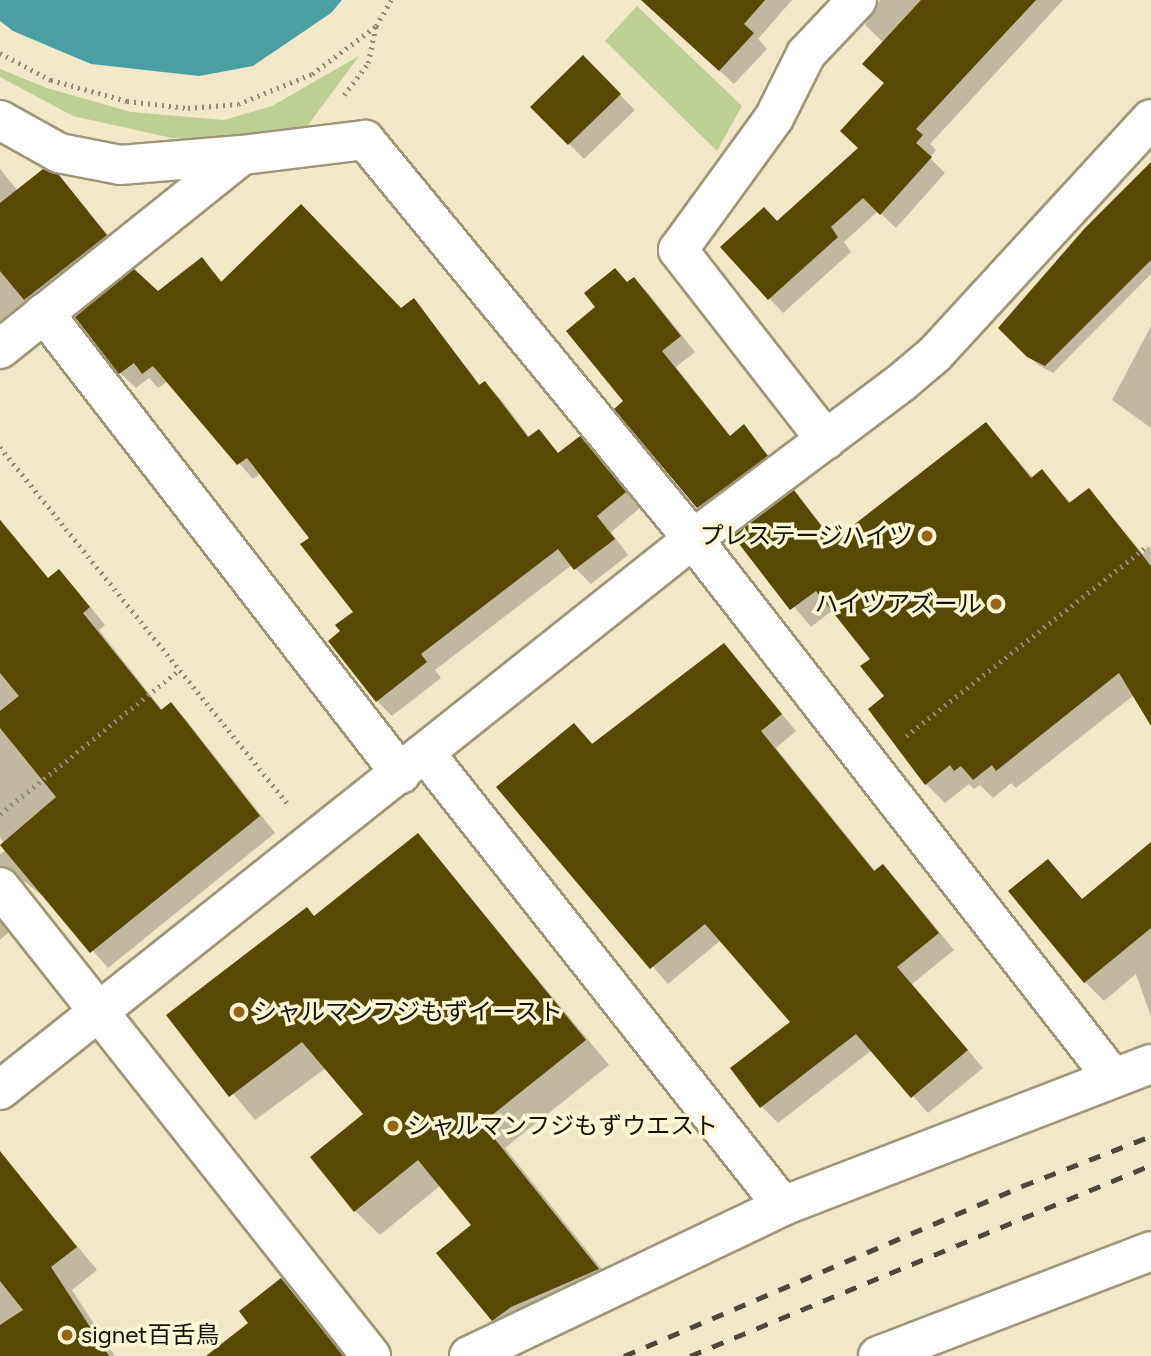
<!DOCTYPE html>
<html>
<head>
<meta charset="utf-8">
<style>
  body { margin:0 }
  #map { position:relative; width:1151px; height:1356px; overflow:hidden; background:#f1e8c8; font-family:Figtree,"Noto Sans JP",sans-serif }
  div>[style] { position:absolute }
  .green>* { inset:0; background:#bdcf93 }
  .water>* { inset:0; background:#4a9fa5 }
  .shadow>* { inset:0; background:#0003 }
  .building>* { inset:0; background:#574803 }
  .path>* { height:4.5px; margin-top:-2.25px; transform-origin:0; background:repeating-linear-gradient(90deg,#918b74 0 2px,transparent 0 7px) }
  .roads { filter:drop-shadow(2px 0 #9e9678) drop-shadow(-2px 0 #9e9678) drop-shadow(0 2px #9e9678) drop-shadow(0 -2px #9e9678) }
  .minor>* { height:38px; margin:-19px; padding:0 19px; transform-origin:19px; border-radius:19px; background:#fff }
  .rail>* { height:5px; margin-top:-2.5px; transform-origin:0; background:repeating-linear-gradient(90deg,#4d4838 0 12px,transparent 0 24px) }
  .dots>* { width:19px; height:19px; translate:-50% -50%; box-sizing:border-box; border:4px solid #fef6d5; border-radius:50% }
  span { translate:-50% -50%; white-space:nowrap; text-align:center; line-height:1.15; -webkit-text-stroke:7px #fef6d5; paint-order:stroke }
  .poi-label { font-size:24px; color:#151207 }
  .right { translate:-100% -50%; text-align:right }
  .left { translate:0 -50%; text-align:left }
</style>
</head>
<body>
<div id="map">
  <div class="green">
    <div style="clip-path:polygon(637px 6px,742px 106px,717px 151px,605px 41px)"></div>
    <div style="clip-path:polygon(359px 56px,300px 136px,235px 141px,172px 138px,73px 116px,0 77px,0 69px,47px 88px,131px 112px,224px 120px,272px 106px)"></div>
  </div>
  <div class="water">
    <div style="clip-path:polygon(0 0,342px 0,331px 13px,253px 66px,199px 76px,91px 64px,13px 31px,0 21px)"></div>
  </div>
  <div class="shadow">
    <div style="clip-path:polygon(658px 0,792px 0,758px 39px,767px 49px,734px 84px,666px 21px)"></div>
    <div style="clip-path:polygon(880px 0,1063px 0,930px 144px,936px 150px,930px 158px,945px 173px,896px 228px,878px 211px,844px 242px,851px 252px,783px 313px,722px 247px,777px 223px,860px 149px,885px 84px,884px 43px,865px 25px)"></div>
    <div style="clip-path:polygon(583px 58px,635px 110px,584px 159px,533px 107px)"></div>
    <div style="clip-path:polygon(1151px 163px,1151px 274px,1053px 373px,1037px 364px,1000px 328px)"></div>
    <div style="clip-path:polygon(0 169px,18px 191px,58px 177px,122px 252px,0 336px)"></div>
    <div style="clip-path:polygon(202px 260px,223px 282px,401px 310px,414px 300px,481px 386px,485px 383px,500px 398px,530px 438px,538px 432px,559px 454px,580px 438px,595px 453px,640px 508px,611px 532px,628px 555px,591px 584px,572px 565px,435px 670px,441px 678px,392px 716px,377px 701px,342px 632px,355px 612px,311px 538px,261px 473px,253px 479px,168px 381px,158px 388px,149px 378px,136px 388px,120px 373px,158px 294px)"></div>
    <div style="clip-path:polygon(615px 270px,628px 283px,634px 279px,649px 294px,695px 352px,676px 367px,731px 437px,744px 427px,781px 471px,714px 522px,617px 409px,626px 402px,598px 307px)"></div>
    <div style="clip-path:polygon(1151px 326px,1151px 428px,1112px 400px)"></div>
    <div style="clip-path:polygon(986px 424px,1033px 478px,1042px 471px,1072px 504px,1089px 490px,1143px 554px,1148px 546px,1151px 549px,1151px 723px,1134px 695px,1016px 788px,1011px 783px,993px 798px,980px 785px,974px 789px,969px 784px,945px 803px,926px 784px,872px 659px,833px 610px,811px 627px,736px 537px,794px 493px,835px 541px)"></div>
    <div style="clip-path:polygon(0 519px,49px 579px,59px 571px,75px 588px,105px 625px,99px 630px,163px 711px,171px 704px,187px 721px,275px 833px,108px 968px,49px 901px,25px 882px,3px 885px,0 894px,0 854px,6px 850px,0 836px)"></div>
    <div style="clip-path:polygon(724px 645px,796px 731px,776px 748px,876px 872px,882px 866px,899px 883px,954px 950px,912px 984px,983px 1068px,928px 1113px,872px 1050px,778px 1123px,762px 1107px,792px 1022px,721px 940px,668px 984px,498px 788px,574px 725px,594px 745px)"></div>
    <div style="clip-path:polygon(418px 835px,609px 1065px,505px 1148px,622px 1294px,518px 1344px,493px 1320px,473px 1225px,441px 1185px,380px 1235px,355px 1211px,365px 1115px,326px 1068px,255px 1120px,168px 1015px,315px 918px)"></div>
    <div style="clip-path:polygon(1151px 844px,1151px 1017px,1136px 974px,1104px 1001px,1085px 982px,1048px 861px,1083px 900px)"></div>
    <div style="clip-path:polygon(0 918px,9px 932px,0 940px)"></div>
    <div style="clip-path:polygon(0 1152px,97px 1270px,72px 1290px,115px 1356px,0 1356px)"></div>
    <div style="clip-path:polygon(281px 1280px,347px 1356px,209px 1356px,250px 1323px)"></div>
  </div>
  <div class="building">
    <div style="clip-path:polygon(641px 0,765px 0,744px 24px,754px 33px,719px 71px)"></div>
    <div style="clip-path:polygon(921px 0,1036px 0,916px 129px,923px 135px,916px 143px,932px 157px,880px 215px,863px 198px,831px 227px,838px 237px,768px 300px,720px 247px,764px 207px,777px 221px,858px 148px,840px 131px,884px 83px,862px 64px)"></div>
    <div style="clip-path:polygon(583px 55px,621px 94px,568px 145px,530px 107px)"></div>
    <div style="clip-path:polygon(1151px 162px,1151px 260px,1045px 366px,1027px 357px,998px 328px,1085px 228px)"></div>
    <div style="clip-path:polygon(43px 169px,59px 175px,107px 235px,24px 300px,0 271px,0 203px)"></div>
    <div style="clip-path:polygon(301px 204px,401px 308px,414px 298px,479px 385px,485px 381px,528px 437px,539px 429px,558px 453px,580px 436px,626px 492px,597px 516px,615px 539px,574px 570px,558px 549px,421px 654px,427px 662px,376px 702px,328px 641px,340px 631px,335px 625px,353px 612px,300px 544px,309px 538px,247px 458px,237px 465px,153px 366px,142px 374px,134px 363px,119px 374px,75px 317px,134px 269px,158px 291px,202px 257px,221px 282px)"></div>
    <div style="clip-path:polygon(615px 268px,627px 282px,634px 277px,681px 336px,662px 351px,730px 436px,744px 424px,768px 456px,697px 508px,614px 409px,623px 401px,566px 331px,595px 307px,584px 293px)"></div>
    <div style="clip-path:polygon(986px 422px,1031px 478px,1042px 469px,1069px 503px,1089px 488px,1151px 566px,1151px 726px,1119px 673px,996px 771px,992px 765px,973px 780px,961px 766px,954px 771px,950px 765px,925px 785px,868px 709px,884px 696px,860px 666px,870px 659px,816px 591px,790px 610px,733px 536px,794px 490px,833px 541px)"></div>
    <div style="clip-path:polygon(0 520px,48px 578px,59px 569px,90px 607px,83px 613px,161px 710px,171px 702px,260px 816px,90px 953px,0 845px,56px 797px,0 728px,0 711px,19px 696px,0 673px)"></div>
    <div style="clip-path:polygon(724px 643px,782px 714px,761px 731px,874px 871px,883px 864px,939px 933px,897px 967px,968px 1050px,911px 1098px,856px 1034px,760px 1108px,730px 1068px,790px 1022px,705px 924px,650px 969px,496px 787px,574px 723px,592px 744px)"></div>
    <div style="clip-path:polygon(418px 833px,586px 1040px,482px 1123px,599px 1269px,511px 1307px,492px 1321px,436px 1253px,471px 1225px,418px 1160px,354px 1212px,310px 1157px,363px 1114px,302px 1042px,229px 1097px,166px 1015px,307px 907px,314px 916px)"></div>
    <div style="clip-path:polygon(1151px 842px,1151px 928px,1084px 983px,1008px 891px,1048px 859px,1082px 899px)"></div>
    <div style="clip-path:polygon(0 1151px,77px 1247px,51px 1267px,109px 1356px,0 1356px,0 1325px,23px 1310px,0 1281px)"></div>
    <div style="clip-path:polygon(281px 1278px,343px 1356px,206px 1356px,248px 1323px,239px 1311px)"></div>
  </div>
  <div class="path">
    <div style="left:0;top:53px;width:58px;rotate:27.9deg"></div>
    <div style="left:51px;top:80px;width:79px;rotate:15.4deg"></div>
    <div style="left:127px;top:101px;width:61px;rotate:6.5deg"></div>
    <div style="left:188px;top:108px;width:50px;rotate:-4.6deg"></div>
    <div style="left:238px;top:104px;width:80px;rotate:-22.1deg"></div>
    <div style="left:312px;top:74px;width:80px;rotate:-36.9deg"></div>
    <div style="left:344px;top:95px;width:40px;rotate:-53deg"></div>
    <div style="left:368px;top:63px;width:38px;rotate:-78deg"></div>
    <div style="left:376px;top:26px;width:30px;rotate:-60deg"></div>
    <div style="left:0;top:447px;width:459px;rotate:51.1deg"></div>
    <div style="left:906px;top:736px;width:305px;rotate:-38.2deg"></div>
    <div style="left:0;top:814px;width:230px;rotate:-38.8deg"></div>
  </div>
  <div class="roads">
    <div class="minor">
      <div style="left:0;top:120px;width:68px;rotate:29.2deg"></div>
      <div style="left:59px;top:153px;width:62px;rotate:11.1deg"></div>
      <div style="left:120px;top:165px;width:122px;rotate:-4.7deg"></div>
      <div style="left:44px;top:313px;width:583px;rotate:52.25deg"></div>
      <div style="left:0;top:349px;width:310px;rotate:-38.7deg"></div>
      <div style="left:242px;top:155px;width:124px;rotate:-7deg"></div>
      <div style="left:365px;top:140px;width:517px;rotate:50.58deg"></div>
      <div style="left:693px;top:539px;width:683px;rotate:52.07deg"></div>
      <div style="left:826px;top:440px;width:241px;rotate:-127.9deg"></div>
      <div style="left:678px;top:250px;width:163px;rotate:-54deg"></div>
      <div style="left:774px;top:118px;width:72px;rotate:-63.4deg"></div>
      <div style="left:806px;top:54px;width:74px;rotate:-46.6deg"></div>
      <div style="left:426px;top:754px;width:576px;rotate:51.7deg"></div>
      <div style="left:0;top:887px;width:598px;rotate:51.65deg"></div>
      <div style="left:0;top:1090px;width:885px;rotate:-38.49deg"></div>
      <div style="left:693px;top:539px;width:261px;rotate:-36.9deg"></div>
      <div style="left:902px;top:382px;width:43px;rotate:-40.3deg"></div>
      <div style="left:935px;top:354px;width:319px;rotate:-47.4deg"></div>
      <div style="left:469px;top:1356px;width:348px;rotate:-25.5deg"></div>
      <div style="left:783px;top:1206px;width:394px;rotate:-21.1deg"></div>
      <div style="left:878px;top:1356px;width:292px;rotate:-21deg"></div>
    </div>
  </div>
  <div class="rail">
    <div style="left:624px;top:1356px;width:433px;rotate:-23.1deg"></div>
    <div style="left:1022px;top:1186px;width:138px;rotate:-21.2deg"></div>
    <div style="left:690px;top:1356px;width:499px;rotate:-22.5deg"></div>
  </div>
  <div class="dots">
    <div style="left:927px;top:536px;background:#966517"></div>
    <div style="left:996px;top:604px;background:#966517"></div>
    <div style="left:239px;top:1012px;background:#966517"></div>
    <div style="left:393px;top:1126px;background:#966517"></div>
    <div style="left:67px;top:1335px;background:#966517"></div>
  </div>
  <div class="poi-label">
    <span class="right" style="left:913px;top:536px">プレステージハイツ</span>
    <span class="right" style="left:982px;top:604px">ハイツアズール</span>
    <span class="left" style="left:253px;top:1012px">シャルマンフジもずイースト</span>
    <span class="left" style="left:407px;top:1126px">シャルマンフジもずウエスト</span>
    <span class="left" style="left:81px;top:1335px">signet百舌鳥</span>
  </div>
</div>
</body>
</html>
